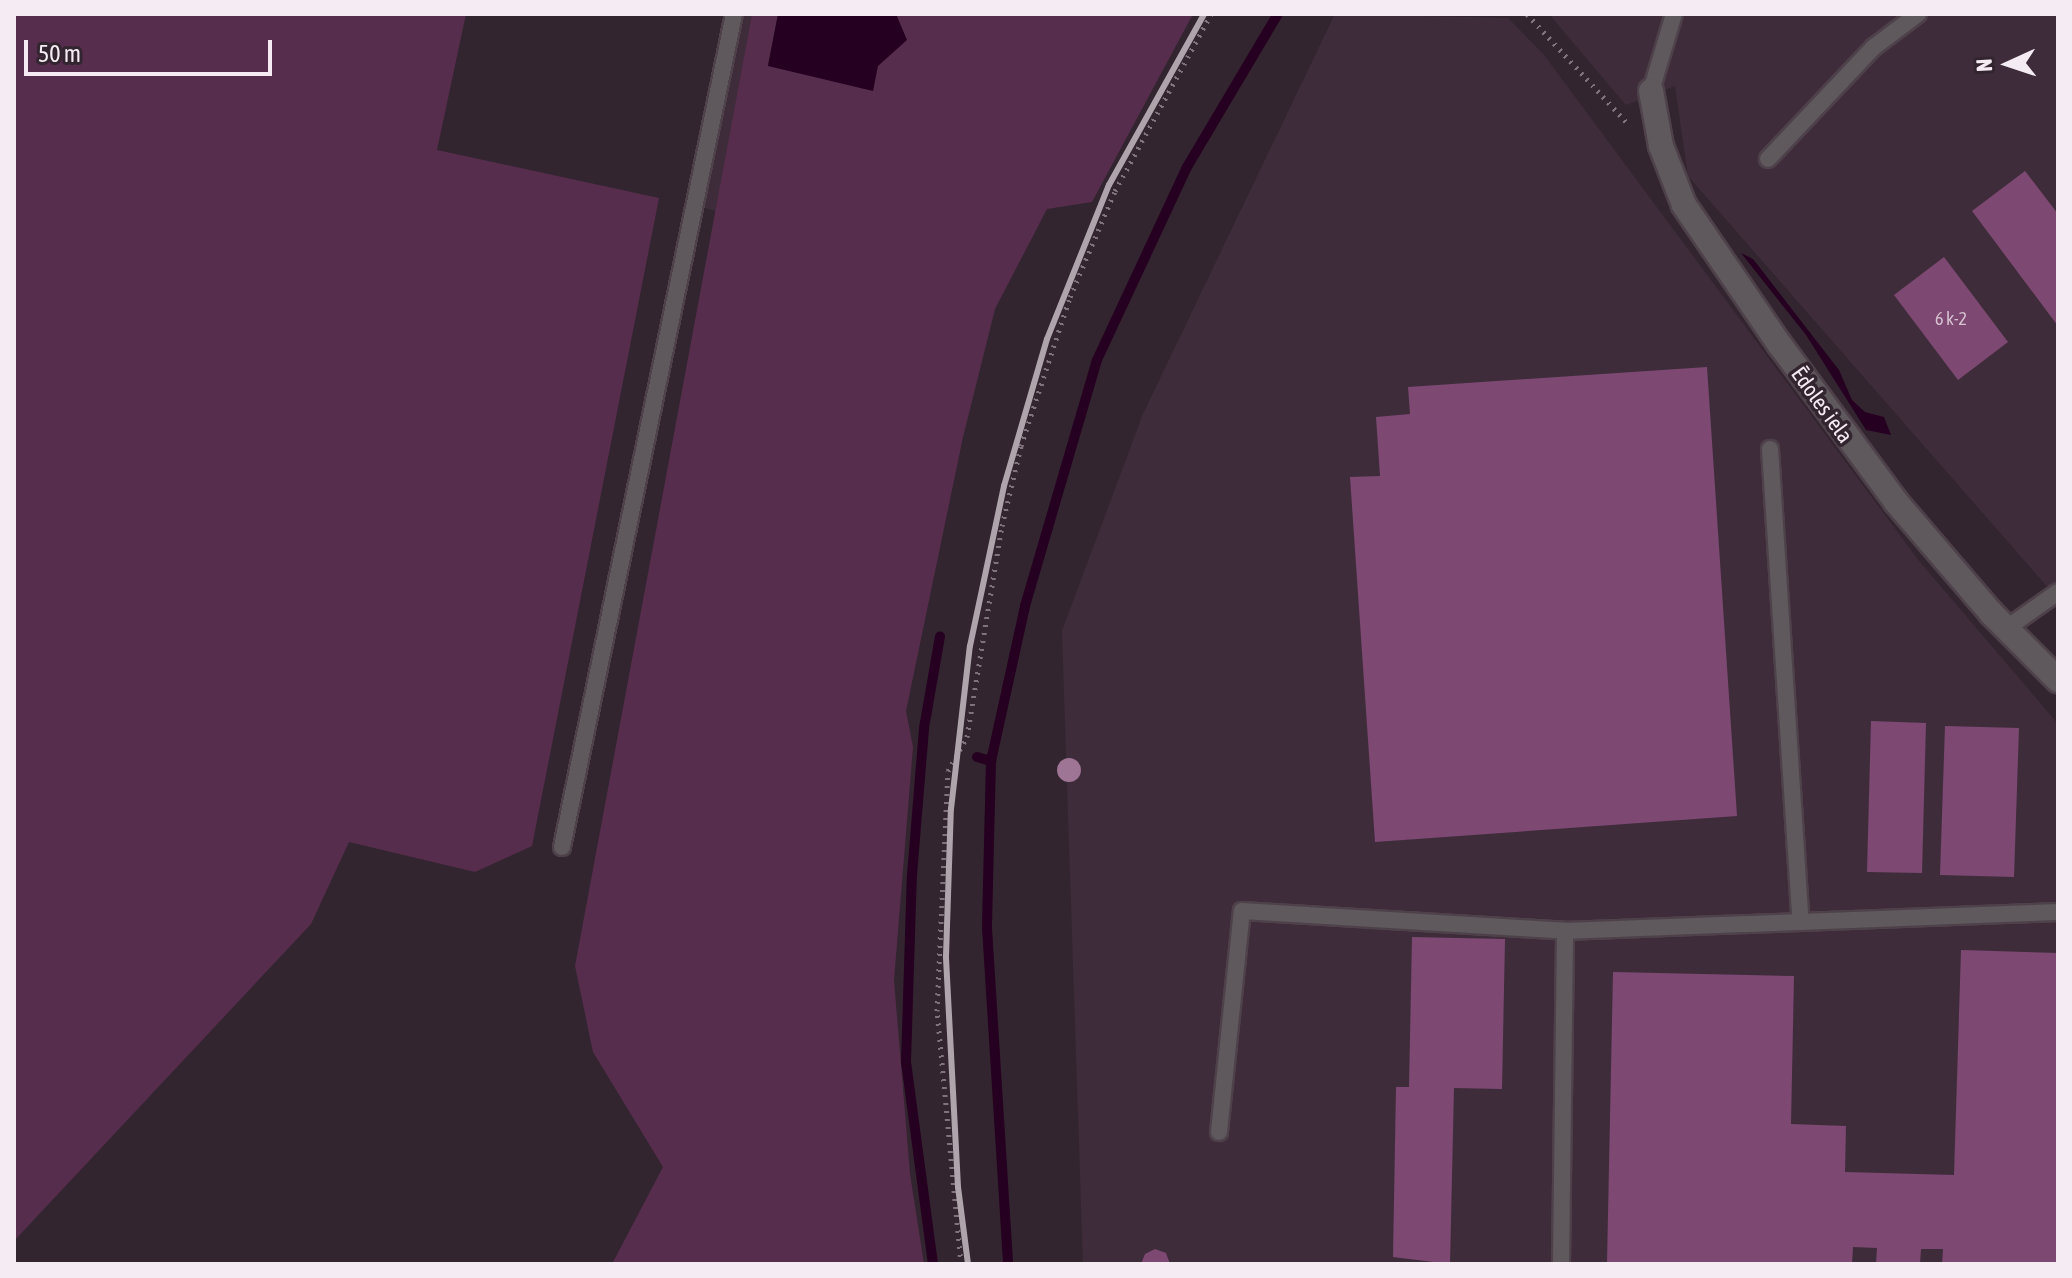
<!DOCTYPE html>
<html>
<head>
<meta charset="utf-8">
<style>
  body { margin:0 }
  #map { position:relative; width:2072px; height:1278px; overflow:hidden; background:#33252f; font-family:"Asap Condensed",sans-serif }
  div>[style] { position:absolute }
  .built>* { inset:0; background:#3f2c3b }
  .green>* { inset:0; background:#562d4d }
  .water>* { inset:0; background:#260020 }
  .stream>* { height:10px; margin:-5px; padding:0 5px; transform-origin:5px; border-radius:5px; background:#260020 }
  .building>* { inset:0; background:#7d4972 }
  .path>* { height:5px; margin-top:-2.5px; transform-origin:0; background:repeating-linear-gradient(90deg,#80747c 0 2px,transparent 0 8px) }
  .roads { filter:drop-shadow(2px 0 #4e414a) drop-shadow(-2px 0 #4e414a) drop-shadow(0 2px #4e414a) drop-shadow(0 -2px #4e414a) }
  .lane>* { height:16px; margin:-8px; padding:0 8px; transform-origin:8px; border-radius:8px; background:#5f585d }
  .street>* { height:24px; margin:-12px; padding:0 12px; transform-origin:12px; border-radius:12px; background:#5f585d }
  .rail>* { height:6px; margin:-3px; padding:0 3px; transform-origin:3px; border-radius:3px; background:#afa4ac }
  .trees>* { width:24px; height:24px; margin:-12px; border-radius:50%; background:#9f7595 }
  span { translate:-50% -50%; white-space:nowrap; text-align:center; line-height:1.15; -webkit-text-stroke:7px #33252f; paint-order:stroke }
  .number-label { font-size:18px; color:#d7c2d2 }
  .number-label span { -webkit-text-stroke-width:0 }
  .street-label { font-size:22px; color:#f5ebf2 }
  .frame { position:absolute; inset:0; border:16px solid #f5ebf2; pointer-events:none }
  .north { position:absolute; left:1968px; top:24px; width:80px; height:80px; -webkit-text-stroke:6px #33252f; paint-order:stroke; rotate:267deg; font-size:22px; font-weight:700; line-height:32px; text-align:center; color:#f5ebf2 }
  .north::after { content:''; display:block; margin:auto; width:28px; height:36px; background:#f5ebf2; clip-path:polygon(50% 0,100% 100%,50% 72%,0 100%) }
  .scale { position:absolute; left:24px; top:40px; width:248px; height:36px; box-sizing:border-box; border:4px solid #f5ebf2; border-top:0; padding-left:10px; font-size:24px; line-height:28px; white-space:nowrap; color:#f5ebf2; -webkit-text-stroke:6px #33252f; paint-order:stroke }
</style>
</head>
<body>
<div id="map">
  <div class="built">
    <div style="clip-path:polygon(716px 14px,752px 14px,716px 211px,694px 205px,732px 16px)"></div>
    <div style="clip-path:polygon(1335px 14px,1508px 18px,1544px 55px,1919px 561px,2058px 724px,2058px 1264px,1083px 1264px,1062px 631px,1143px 414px)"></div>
    <div style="clip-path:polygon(1549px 14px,2058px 14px,2058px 599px,1688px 176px,1675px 86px,1626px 105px)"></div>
  </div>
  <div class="green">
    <div style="clip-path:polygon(14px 14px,466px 14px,437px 150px,659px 198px,532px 846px,475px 872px,349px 842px,311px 924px,14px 1241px)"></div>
    <div style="clip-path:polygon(752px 14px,778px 14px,768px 65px,873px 90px,877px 66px,901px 40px,896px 14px,1193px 14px,1092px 202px,1047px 209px,995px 309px,963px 437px,906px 711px,913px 747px,894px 980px,910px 1174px,924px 1264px,612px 1264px,663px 1167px,593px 1052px,575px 966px)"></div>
  </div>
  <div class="water">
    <div style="clip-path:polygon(778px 14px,896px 14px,907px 40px,878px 66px,873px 91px,768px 66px)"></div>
    <div style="clip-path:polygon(1741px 253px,1753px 259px,1839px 370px,1852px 400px,1865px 412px,1884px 417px,1891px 435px,1866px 430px,1806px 335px)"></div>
  </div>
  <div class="stream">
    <div style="left:977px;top:757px;width:15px;rotate:16deg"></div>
    <div style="left:991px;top:761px;width:167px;rotate:91.4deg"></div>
    <div style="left:987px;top:928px;width:337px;rotate:86.4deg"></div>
    <div style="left:991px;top:761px;width:159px;rotate:-77.6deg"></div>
    <div style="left:1025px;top:606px;width:256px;rotate:-73.7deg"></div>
    <div style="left:1097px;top:360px;width:213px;rotate:-65deg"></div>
    <div style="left:1187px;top:167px;width:178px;rotate:-59.3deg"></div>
    <div style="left:933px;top:1264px;width:204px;rotate:-97.6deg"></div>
    <div style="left:906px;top:1062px;width:187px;rotate:-88.2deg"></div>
    <div style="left:912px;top:875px;width:147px;rotate:-85.3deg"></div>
    <div style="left:924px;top:728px;width:93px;rotate:-80.1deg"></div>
  </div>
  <div class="building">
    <div style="clip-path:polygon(2025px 171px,2058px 214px,2058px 326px,1972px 211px)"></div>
    <div style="clip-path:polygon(1944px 257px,2008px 342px,1958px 380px,1894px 295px)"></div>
    <div style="clip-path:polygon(1707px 367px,1737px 816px,1375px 842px,1350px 477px,1380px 476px,1376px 417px,1410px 414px,1408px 387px)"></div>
    <div style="clip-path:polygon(1871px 721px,1926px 723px,1922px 873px,1867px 872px)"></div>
    <div style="clip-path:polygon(1945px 726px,2019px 728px,2014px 877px,1940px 875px)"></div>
    <div style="clip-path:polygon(1412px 937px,1505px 939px,1502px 1089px,1454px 1088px,1450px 1264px,1393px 1257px,1396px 1087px,1409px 1087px)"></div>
    <div style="clip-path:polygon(1961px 950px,2058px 953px,2058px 1264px,1942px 1264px,1943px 1249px,1921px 1249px,1920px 1264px,1876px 1264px,1877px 1248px,1853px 1247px,1852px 1264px,1607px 1264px,1613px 972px,1794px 976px,1791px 1124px,1846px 1126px,1845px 1172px,1954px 1175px)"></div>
    <div style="clip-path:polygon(1155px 1249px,1166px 1253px,1170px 1264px,1141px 1264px,1145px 1254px)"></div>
  </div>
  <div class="path">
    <div style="left:1527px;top:14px;width:152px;rotate:47.4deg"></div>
    <div style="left:961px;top:1264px;width:254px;rotate:-95.4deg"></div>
    <div style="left:937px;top:1011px;width:240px;rotate:-87.4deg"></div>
    <div style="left:948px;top:771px;width:39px;rotate:-61deg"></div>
    <div style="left:967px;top:737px;width:214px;rotate:-80.6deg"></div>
    <div style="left:1002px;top:526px;width:82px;rotate:-76.6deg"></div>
    <div style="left:1021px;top:446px;width:157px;rotate:-71.8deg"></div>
    <div style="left:1070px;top:297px;width:115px;rotate:-67deg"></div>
    <div style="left:1115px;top:191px;width:201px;rotate:-61.5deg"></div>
  </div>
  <div class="roads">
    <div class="lane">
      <div style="left:1651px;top:91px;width:80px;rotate:-73.4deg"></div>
      <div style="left:1768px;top:159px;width:154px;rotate:-46.6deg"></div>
      <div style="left:1874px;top:47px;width:55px;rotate:-36.9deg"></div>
      <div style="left:1770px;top:449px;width:474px;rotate:86.3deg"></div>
      <div style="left:2007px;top:628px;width:62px;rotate:-35.2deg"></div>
      <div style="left:562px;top:847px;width:851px;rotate:-78.33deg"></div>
      <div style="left:1219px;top:1132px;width:222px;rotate:-84.1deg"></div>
      <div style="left:1242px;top:911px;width:324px;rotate:3.5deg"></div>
      <div style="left:1565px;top:931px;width:493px;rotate:-2.2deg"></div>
      <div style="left:1561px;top:1264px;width:333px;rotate:-89.3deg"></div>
    </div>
    <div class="street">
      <div style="left:1651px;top:91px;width:56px;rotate:79.7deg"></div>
      <div style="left:1661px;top:146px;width:63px;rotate:68.7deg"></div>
      <div style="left:1684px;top:205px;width:170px;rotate:55.6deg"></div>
      <div style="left:1780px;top:345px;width:195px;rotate:53.5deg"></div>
      <div style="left:1896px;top:502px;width:146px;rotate:49.4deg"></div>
      <div style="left:1991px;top:613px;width:95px;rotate:45deg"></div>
    </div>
  </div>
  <div class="rail">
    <div style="left:968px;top:1264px;width:78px;rotate:-97.4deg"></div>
    <div style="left:958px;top:1187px;width:231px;rotate:-93deg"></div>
    <div style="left:946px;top:956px;width:147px;rotate:-88.1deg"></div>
    <div style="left:951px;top:809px;width:164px;rotate:-83.4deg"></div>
    <div style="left:970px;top:646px;width:164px;rotate:-78deg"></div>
    <div style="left:1004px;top:486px;width:153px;rotate:-73.7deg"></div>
    <div style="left:1047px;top:339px;width:166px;rotate:-68.1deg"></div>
    <div style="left:1109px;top:185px;width:196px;rotate:-60.9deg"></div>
  </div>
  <div class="trees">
    <div style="left:1069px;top:770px"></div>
  </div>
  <div class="number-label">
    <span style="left:1951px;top:319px">6 k-2</span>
  </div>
  <div class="street-label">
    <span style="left:1822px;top:405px;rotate:54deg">Ēdoles iela</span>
  </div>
  <div class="frame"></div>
  <div class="north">N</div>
  <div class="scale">50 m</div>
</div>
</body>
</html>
